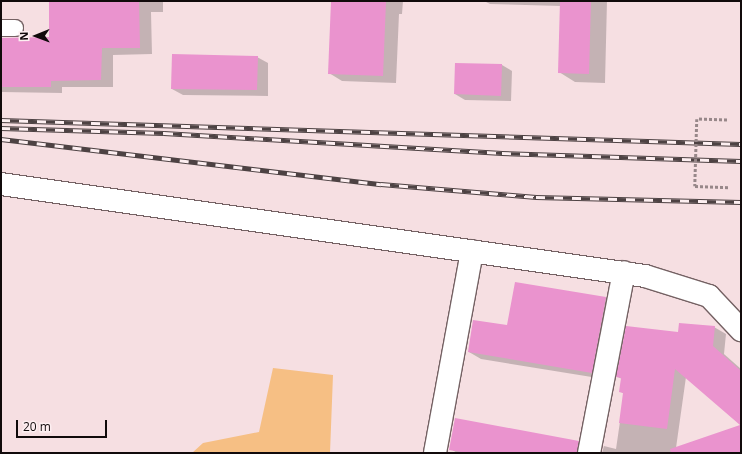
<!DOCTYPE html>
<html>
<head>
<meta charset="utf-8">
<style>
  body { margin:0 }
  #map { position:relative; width:742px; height:454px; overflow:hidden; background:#f6dfe2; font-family:"Open Sans",sans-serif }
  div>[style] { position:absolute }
  .green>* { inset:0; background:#f6bf84 }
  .shadow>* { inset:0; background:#0003 }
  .building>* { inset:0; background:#ea93ce }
  .roads { filter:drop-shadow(1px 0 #746163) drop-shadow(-1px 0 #746163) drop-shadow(0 1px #746163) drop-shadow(0 -1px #746163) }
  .lane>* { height:16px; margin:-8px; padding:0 8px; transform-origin:8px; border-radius:8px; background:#fff }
  .street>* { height:22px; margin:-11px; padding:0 11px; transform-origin:11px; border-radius:11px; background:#fff }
  .rail>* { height:4.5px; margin-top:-2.25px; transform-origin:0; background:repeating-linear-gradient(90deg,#fdeff1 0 9px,#4d4243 0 18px); box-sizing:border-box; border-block:1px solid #4d4243 }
  .path-bridge>* { height:2.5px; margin-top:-1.25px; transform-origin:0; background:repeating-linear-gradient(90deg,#978789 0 3px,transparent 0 5px) }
  span { translate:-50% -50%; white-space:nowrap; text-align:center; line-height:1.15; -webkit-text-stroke:4px #fdeff1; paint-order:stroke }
  .frame { position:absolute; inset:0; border:2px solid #110a0b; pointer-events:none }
  .north { position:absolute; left:16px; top:16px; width:40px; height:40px; -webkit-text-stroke:3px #fdeff1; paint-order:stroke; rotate:269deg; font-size:11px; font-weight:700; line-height:16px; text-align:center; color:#110a0b }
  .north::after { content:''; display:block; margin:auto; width:14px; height:18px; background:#110a0b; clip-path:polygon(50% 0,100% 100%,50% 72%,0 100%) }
  .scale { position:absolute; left:16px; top:420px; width:91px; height:18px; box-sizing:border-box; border:2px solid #110a0b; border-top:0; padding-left:5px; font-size:12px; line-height:14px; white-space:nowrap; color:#110a0b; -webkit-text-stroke:3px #fdeff1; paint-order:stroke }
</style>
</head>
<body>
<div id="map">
  <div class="green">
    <div style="clip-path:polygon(273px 368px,333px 375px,330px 453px,192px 453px,203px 443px,259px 432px)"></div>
  </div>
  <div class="shadow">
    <div style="clip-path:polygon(50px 1px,163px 1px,163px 12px,151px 12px,152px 54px,113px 55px,113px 87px,62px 87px,62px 93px,1px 92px,1px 12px,2px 39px,50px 38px)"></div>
    <div style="clip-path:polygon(332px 1px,403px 1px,402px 14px,399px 14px,396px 83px,342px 81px,329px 73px)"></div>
    <div style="clip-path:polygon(484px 1px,607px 1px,605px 83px,575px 82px,559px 72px,561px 6px,490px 4px)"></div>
    <div style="clip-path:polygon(257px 57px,268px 63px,268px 96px,183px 95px,172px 89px)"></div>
    <div style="clip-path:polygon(502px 65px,512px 71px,511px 101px,465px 100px,455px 94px)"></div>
    <div style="clip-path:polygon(516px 283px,606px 298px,618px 306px,604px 379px,481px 359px,469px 352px,508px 326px)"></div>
    <div style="clip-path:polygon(714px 327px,726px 334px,724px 354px,741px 369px,741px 425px,686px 377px,676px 448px,741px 426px,741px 453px,602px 453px,604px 446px,616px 449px,624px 394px,620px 391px,622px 379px,618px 377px,679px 333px)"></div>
    <div style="clip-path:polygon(578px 442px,590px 448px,589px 453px,457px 453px,451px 449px)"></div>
  </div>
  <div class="building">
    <div style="clip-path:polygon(49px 1px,139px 1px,140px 48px,102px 48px,101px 80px,51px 81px,51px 87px,1px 87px,1px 38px,49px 37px)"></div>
    <div style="clip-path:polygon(331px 1px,386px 1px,383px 76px,328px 74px)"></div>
    <div style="clip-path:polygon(560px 1px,591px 1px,589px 74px,558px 73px)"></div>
    <div style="clip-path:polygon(172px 54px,258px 56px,257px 90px,171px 89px)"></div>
    <div style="clip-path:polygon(455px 63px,502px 64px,501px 96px,454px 94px)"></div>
    <div style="clip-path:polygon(515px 282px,606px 297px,592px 373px,468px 352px,473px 320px,507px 325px)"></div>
    <div style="clip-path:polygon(679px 323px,715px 326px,713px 346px,741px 371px,741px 453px,671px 453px,670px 449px,740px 425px,675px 369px,667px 429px,619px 423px,623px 393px,619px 392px,621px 378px,616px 377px,626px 326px,678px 332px)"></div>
    <div style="clip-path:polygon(455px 418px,579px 441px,577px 453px,467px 453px,449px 450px)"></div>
  </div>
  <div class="roads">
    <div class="lane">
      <div style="left:1px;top:28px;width:14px"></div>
    </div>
    <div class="street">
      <div style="left:1px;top:184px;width:651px;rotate:8.13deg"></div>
      <div style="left:645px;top:276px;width:67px;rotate:17.4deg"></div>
      <div style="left:709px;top:296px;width:47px;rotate:46.7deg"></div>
      <div style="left:435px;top:453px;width:205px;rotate:-79.6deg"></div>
      <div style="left:589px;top:453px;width:184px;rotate:-79.1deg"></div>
    </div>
  </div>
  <div class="rail">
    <div style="left:1px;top:120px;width:740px;rotate:1.86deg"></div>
    <div style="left:1px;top:128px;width:163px;rotate:1.8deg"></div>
    <div style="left:164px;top:133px;width:339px;rotate:3.4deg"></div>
    <div style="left:502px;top:153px;width:239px;rotate:1.9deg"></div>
    <div style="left:1px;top:139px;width:383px;rotate:6.8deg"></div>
    <div style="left:381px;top:184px;width:156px;rotate:4.8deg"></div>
    <div style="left:536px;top:197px;width:205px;rotate:1.4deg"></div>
  </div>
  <div class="path-bridge">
    <div style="left:727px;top:120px;width:30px;rotate:-178deg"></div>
    <div style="left:697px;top:119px;width:67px;rotate:91.7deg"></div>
    <div style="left:695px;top:186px;width:34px;rotate:2deg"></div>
  </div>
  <div class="frame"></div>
  <div class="north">N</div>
  <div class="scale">20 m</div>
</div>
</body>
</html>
